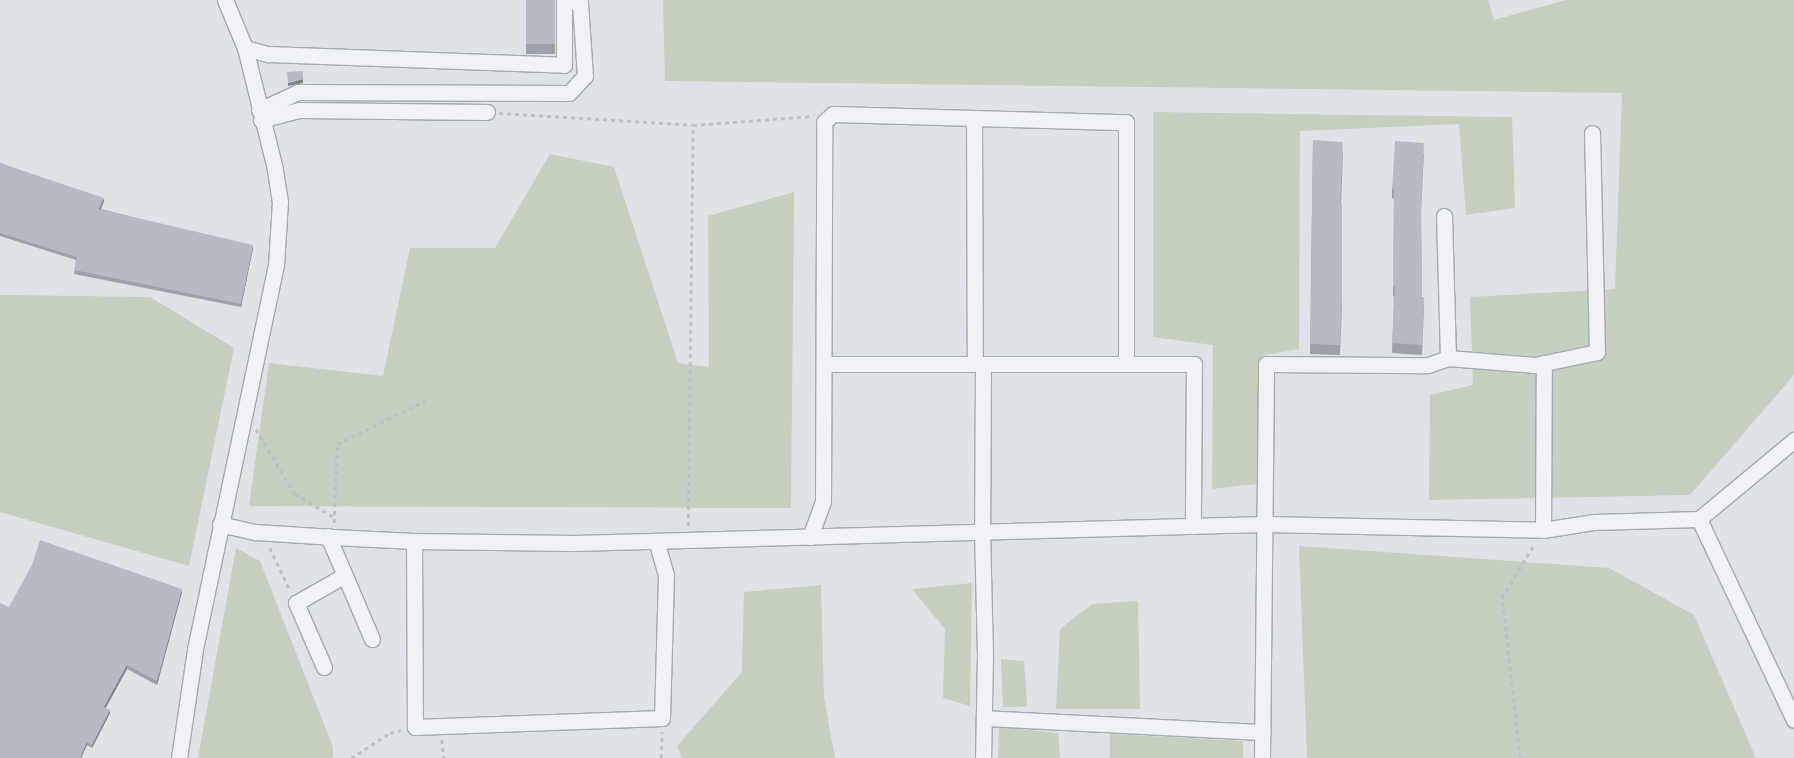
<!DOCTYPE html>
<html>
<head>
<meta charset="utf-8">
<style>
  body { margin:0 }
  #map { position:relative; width:1794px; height:758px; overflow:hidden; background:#dfe2e7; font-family:"DM Sans",sans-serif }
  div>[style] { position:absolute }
  .green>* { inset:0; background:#c5d0c0 }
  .path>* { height:2.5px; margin-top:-1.25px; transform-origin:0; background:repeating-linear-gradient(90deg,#bdc0c5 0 4px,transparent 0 8px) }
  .roads { filter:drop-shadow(1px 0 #a5a9b0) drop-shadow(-1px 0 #a5a9b0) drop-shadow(0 1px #a5a9b0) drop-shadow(0 -1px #a5a9b0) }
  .minor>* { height:15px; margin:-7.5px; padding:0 7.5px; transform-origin:7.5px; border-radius:7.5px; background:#f1f2f5 }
  .wall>* { inset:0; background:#9da1a8 }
  .shaded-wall>* { inset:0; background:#7f8388 }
  .building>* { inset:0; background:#b6bbc3 }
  span { translate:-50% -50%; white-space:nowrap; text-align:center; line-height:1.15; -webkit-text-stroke:4px #eef1f4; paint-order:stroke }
</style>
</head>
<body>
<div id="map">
  <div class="green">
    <div style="clip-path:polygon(663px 0,1488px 0,1494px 20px,1566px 0,1794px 0,1794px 375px,1690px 495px,1429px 500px,1430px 395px,1473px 385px,1470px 297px,1615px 289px,1622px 93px,665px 81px)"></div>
    <div style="clip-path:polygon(1153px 112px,1512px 117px,1515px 208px,1466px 215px,1459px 124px,1300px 131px,1299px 349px,1261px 356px,1257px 484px,1212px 489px,1213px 345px,1153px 337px)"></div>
    <div style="clip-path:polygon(550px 154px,614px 167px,678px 363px,709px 367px,708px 216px,794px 192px,791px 508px,249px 506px,269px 363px,383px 376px,410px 248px,495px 248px)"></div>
    <div style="clip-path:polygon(0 295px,150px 297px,234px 348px,189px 566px,0 512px)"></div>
    <div style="clip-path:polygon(1299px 546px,1609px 568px,1694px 615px,1756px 758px,1307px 758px)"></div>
    <div style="clip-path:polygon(236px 548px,260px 561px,333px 747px,333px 758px,198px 758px)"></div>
    <div style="clip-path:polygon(972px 583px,970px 706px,943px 698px,945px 629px,912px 589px)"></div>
    <div style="clip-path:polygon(821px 585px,824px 697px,835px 758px,682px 758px,677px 746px,742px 672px,744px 592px)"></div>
    <div style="clip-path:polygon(1138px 601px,1140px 709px,1056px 709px,1060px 629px,1092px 604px)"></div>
    <div style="clip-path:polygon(1001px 659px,1024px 661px,1027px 707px,1003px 707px)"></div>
    <div style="clip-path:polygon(999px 727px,1058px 733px,1060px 758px,998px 758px)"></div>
    <div style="clip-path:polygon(1110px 734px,1243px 741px,1243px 758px,1110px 758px)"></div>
  </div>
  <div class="path">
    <div style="left:499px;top:113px;width:194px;rotate:3.5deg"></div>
    <div style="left:256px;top:429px;width:76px;rotate:59deg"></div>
    <div style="left:295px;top:494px;width:45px;rotate:30.5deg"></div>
    <div style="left:334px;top:523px;width:79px;rotate:-87.8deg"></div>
    <div style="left:337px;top:444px;width:98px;rotate:-26deg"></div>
    <div style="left:688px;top:526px;width:401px;rotate:-89.3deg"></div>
    <div style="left:693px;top:125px;width:120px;rotate:-4.3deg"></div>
    <div style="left:270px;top:548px;width:47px;rotate:64.5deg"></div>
    <div style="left:442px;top:740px;width:18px;rotate:84deg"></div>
    <div style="left:351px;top:758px;width:46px;rotate:-32.7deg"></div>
    <div style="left:390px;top:733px;width:11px;rotate:-15deg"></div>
    <div style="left:661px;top:758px;width:26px;rotate:-88deg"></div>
    <div style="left:1520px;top:758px;width:161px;rotate:-96.4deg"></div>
    <div style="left:1502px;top:598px;width:63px;rotate:-59.3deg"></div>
  </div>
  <div class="roads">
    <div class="minor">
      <div style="left:245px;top:48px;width:24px;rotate:15deg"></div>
      <div style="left:268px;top:54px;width:296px;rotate:2.1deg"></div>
      <div style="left:564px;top:65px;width:65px;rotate:-90deg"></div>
      <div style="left:259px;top:110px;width:43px;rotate:-24.8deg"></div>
      <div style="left:298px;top:92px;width:271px;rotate:0.2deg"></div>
      <div style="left:569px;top:93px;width:23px;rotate:-47deg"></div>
      <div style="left:585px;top:76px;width:74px;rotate:-93.9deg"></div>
      <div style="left:580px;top:2px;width:16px;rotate:-176deg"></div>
      <div style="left:974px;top:118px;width:246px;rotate:89.8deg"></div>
      <div style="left:261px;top:120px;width:39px;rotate:-15deg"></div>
      <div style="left:299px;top:110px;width:188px;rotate:0.6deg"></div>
      <div style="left:1448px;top:358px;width:87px;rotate:4.6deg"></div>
      <div style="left:1535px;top:365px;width:63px;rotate:-11.8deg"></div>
      <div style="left:1597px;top:352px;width:219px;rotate:-91.3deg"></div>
      <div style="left:825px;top:364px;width:369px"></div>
      <div style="left:1194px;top:364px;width:162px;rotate:90.4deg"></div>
      <div style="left:983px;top:364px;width:168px;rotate:90.3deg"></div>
      <div style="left:982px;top:532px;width:124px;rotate:88.6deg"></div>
      <div style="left:985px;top:656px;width:102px;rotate:91.1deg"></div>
      <div style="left:1699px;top:519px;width:222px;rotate:64.7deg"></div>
      <div style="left:220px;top:524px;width:37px;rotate:13deg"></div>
      <div style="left:256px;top:532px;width:77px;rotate:3.7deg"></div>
      <div style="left:333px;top:537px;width:81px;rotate:2.8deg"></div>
      <div style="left:414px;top:541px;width:160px;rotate:0.7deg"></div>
      <div style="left:574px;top:543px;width:691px;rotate:-1.58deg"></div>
      <div style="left:1265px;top:524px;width:278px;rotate:1.2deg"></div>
      <div style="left:1543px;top:530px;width:52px;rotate:-8.9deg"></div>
      <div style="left:1594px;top:522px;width:105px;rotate:-1.6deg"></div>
      <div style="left:1699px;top:519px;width:124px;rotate:-39.7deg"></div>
      <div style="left:1543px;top:530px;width:167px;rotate:-89.7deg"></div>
      <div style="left:328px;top:536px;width:112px;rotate:66.9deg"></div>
      <div style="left:810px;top:537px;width:37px;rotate:-70deg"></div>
      <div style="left:823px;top:502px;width:380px;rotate:-89.8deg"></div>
      <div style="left:824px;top:122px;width:12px;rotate:-42deg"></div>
      <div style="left:833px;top:114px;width:293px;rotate:1.6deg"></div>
      <div style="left:1126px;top:122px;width:242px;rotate:90deg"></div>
      <div style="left:414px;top:541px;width:186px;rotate:89.7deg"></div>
      <div style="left:415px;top:727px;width:247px;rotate:-2.1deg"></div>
      <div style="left:662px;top:718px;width:143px;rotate:-88.4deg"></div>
      <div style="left:666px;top:575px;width:35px;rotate:-106deg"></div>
      <div style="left:324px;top:667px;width:70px;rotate:-113.6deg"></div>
      <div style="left:296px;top:603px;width:56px;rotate:-29.7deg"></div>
      <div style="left:984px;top:718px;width:279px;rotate:2.9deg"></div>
      <div style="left:179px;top:758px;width:110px;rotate:-81.6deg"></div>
      <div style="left:195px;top:649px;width:392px;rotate:-78.1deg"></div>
      <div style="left:276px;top:265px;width:63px;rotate:-86.4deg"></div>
      <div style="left:280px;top:202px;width:37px;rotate:-99deg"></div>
      <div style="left:274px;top:165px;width:121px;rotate:-103.9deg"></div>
      <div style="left:245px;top:48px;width:52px;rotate:-112.6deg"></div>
      <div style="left:1262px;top:758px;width:394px;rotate:-89.4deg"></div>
      <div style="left:1266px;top:364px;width:162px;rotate:0.4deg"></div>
      <div style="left:1428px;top:365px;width:21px;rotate:-19deg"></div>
      <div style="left:1448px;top:358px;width:142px;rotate:-91.6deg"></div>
    </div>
  </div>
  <div class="wall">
    <div style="clip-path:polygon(526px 0,555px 0,555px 54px,526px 54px)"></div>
    <div style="clip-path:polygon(1313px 140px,1343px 152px,1341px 205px,1342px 308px,1340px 355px,1310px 354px)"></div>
    <div style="clip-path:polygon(1424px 153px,1421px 213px,1422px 297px,1424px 307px,1422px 355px,1392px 353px,1394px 296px,1393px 296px,1394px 199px,1392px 198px,1392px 189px)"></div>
    <div style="clip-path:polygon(0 163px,104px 201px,101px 209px,253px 248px,241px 307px,74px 274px,76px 260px,0 236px)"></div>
    <div style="clip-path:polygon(182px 592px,157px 685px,127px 669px,106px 708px,110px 713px,92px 748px,87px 745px,81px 758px,0 758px,9px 607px)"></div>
  </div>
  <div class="shaded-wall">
    <div style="clip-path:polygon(303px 79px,303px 83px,288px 86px,288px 83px)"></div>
    <div style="clip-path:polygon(104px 198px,104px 201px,99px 213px,99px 209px)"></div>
    <div style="clip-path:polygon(253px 245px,253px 248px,241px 307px,241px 304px)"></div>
    <div style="clip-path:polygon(182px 589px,182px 592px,157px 685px,157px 681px)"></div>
    <div style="clip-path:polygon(127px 665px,127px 669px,104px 710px,104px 707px)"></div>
    <div style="clip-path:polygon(110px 710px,110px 713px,92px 748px,92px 745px)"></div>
    <div style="clip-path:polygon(87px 742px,87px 745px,81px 758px,80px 758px)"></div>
  </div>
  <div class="building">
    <div style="clip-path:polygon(526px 0,555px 0,555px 44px,526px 44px)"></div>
    <div style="clip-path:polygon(303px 71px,303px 79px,288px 83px,287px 72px)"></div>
    <div style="clip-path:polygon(1313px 140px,1343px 142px,1340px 205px,1342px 205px,1342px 298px,1340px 345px,1310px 344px)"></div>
    <div style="clip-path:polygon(1395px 141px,1424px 143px,1421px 204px,1422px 297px,1424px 297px,1422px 345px,1392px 343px,1395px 286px,1393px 286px,1394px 189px,1392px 189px)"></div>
    <div style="clip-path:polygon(0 163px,104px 198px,99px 209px,253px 245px,241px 304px,74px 270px,77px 257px,0 233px)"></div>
    <div style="clip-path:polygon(40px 540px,182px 589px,157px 681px,127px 665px,104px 707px,110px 710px,92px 745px,87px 742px,80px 758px,0 758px,0 603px,9px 607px,32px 565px)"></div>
  </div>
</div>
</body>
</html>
